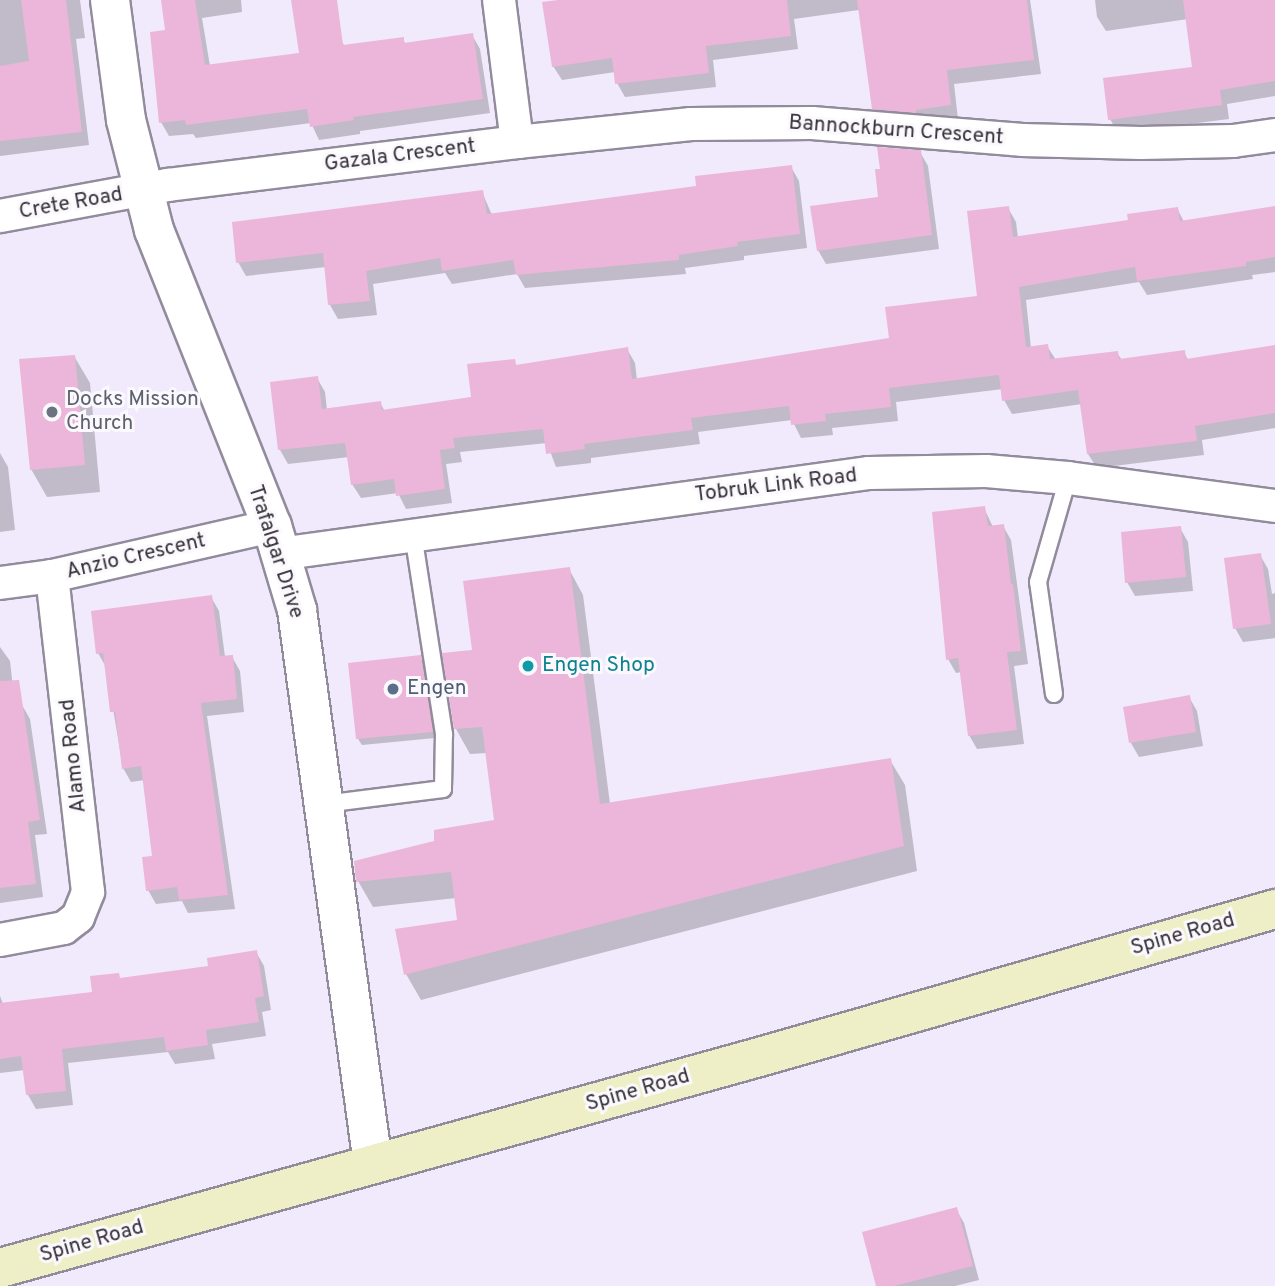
<!DOCTYPE html>
<html>
<head>
<meta charset="utf-8">
<style>
  body { margin:0 }
  #map { position:relative; width:1275px; height:1286px; overflow:hidden; background:#f1e9fc; font-family:Overpass,sans-serif }
  div>[style] { position:absolute }
  .shadow>* { inset:0; background:#0003 }
  .building>* { inset:0; background:#ebb6d9 }
  .roads { filter:drop-shadow(2px 0 #928b9c) drop-shadow(-2px 0 #928b9c) drop-shadow(0 2px #928b9c) drop-shadow(0 -2px #928b9c) }
  .service>* { height:16px; margin:-8px; padding:0 8px; transform-origin:8px; border-radius:8px; background:#fff }
  .minor>* { height:32px; margin:-16px; padding:0 16px; transform-origin:16px; border-radius:16px; background:#fff }
  .tertiary>* { height:38px; margin:-19px; padding:0 19px; transform-origin:19px; border-radius:19px; background:#fff }
  .secondary>* { height:38px; margin:-19px; padding:0 19px; transform-origin:19px; border-radius:19px; background:#eeefc7 }
  .dots>* { width:19px; height:19px; translate:-50% -50%; box-sizing:border-box; border:4px solid #fbf9fd; border-radius:50% }
  span { translate:-50% -50%; white-space:nowrap; text-align:center; line-height:1.15; -webkit-text-stroke:6px #fbf9fd; paint-order:stroke }
  .street-label { font-size:21px; color:#333037 }
  .worship-label { font-size:21px; color:#5b616d }
  .left { translate:0 -50%; text-align:left }
  .culture-label { font-size:21px; color:#0d838f }
  .service-label { font-size:21px; color:#4e5e75 }
</style>
</head>
<body>
<div id="map">
  <div class="shadow">
    <div style="clip-path:polygon(0 0,80px 0,85px 38px,76px 39px,89px 145px,0 156px)"></div>
    <div style="clip-path:polygon(163px 0,241px 0,242px 12px,202px 18px,210px 66px,301px 54px,341px 40px,345px 47px,403px 39px,406px 45px,472px 35px,480px 49px,490px 113px,360px 131px,360px 134px,319px 140px,311px 123px,196px 138px,193px 134px,169px 136px,161px 122px,167px 31px)"></div>
    <div style="clip-path:polygon(574px 0,883px 0,873px 8px,794px 19px,798px 49px,713px 60px,716px 87px,625px 97px,617px 83px,615px 72px,562px 80px,553px 66px)"></div>
    <div style="clip-path:polygon(990px 0,1030px 0,1041px 74px,954px 84px,958px 119px,922px 124px,882px 123px,874px 109px)"></div>
    <div style="clip-path:polygon(1095px 0,1275px 0,1275px 96px,1227px 104px,1229px 119px,1118px 133px,1110px 119px,1194px 68px,1188px 19px,1106px 31px,1097px 17px)"></div>
    <div style="clip-path:polygon(920px 152px,928px 166px,939px 249px,826px 264px,818px 250px,880px 198px)"></div>
    <div style="clip-path:polygon(791px 167px,799px 181px,807px 248px,744px 256px,744px 260px,685px 268px,686px 274px,525px 288px,517px 274px,452px 284px,445px 273px,373px 284px,377px 315px,338px 319px,330px 305px,326px 267px,246px 276px,238px 262px,482px 192px,492px 215px,698px 187px)"></div>
    <div style="clip-path:polygon(1008px 208px,1016px 222px,1018px 238px,1130px 221px,1177px 208px,1184px 222px,1275px 208px,1275px 272px,1252px 275px,1253px 279px,1147px 295px,1139px 282px,1026px 300px,1031px 348px,1047px 346px,1056px 360px,1117px 353px,1122px 360px,1184px 352px,1188px 360px,1275px 346px,1275px 428px,1202px 440px,1204px 455px,1097px 468px,1088px 454px,1082px 404px,1012px 414px,1004px 400px,1003px 389px,896px 402px,898px 421px,832px 428px,833px 435px,801px 438px,792px 420px,698px 432px,700px 444px,591px 458px,591px 463px,556px 467px,547px 443px,460px 452px,462px 462px,446px 464px,452px 503px,406px 509px,398px 493px,361px 498px,352px 484px,349px 457px,288px 464px,280px 450px,317px 378px,325px 392px,327px 410px,380px 402px,385px 412px,473px 398px,514px 361px,517px 366px,627px 349px,635px 363px,637px 380px,891px 340px,979px 298px)"></div>
    <div style="clip-path:polygon(74px 356px,90px 383px,100px 492px,47px 497px,31px 469px)"></div>
    <div style="clip-path:polygon(0 453px,8px 467px,15px 530px,0 532px)"></div>
    <div style="clip-path:polygon(984px 508px,993px 527px,1003px 526px,1011px 540px,1028px 664px,1014px 666px,1024px 744px,977px 749px,969px 735px,961px 672px,956px 673px,948px 659px)"></div>
    <div style="clip-path:polygon(1180px 528px,1188px 542px,1193px 591px,1135px 596px,1127px 582px)"></div>
    <div style="clip-path:polygon(1260px 555px,1268px 569px,1272px 594px,1275px 593px,1275px 638px,1243px 642px,1235px 628px)"></div>
    <div style="clip-path:polygon(569px 569px,583px 595px,610px 804px,890px 760px,905px 785px,917px 871px,421px 1000px,406px 974px,459px 921px,456px 898px,373px 907px,358px 881px,436px 842px,496px 822px,487px 753px,470px 754px,456px 729px,474px 652px)"></div>
    <div style="clip-path:polygon(211px 597px,219px 611px,225px 657px,232px 657px,240px 671px,244px 712px,207px 716px,235px 909px,188px 913px,182px 901px,156px 904px,148px 890px,154px 858px,145px 780px,131px 782px,123px 768px,106px 667px,98px 653px)"></div>
    <div style="clip-path:polygon(0 647px,10px 661px,15px 706px,22px 705px,30px 719px,47px 834px,35px 835px,43px 897px,0 903px)"></div>
    <div style="clip-path:polygon(420px 657px,424px 664px,435px 738px,362px 745px,358px 739px)"></div>
    <div style="clip-path:polygon(1189px 697px,1197px 711px,1203px 746px,1139px 757px,1131px 743px,1125px 708px)"></div>
    <div style="clip-path:polygon(256px 952px,264px 966px,271px 1010px,262px 1012px,266px 1036px,212px 1044px,215px 1059px,175px 1064px,168px 1052px,68px 1063px,73px 1105px,36px 1109px,28px 1095px,25px 1070px,0 1073px,0 996px,3px 1004px,94px 993px,121px 980px,210px 967px)"></div>
    <div style="clip-path:polygon(956px 1209px,964px 1223px,979px 1280px,955px 1286px,878px 1286px)"></div>
  </div>
  <div class="building">
    <div style="clip-path:polygon(21px 0,66px 0,82px 132px,0 141px,0 66px,29px 61px)"></div>
    <div style="clip-path:polygon(161px 0,195px 0,205px 65px,299px 53px,291px 0,337px 0,343px 45px,404px 37px,404px 43px,473px 33px,483px 99px,353px 117px,354px 120px,310px 127px,307px 109px,186px 125px,185px 120px,159px 123px,150px 32px,165px 30px)"></div>
    <div style="clip-path:polygon(558px 0,787px 0,791px 36px,706px 46px,709px 73px,615px 84px,612px 58px,552px 67px,542px 2px)"></div>
    <div style="clip-path:polygon(857px 0,1027px 0,1034px 60px,947px 70px,951px 105px,916px 110px,916px 113px,872px 109px)"></div>
    <div style="clip-path:polygon(1183px 0,1275px 0,1275px 81px,1220px 90px,1222px 105px,1108px 120px,1103px 78px,1192px 67px)"></div>
    <div style="clip-path:polygon(877px 147px,921px 150px,932px 235px,817px 251px,810px 206px,878px 197px,875px 169px,880px 169px)"></div>
    <div style="clip-path:polygon(792px 165px,800px 234px,737px 242px,738px 246px,679px 255px,679px 260px,516px 275px,513px 260px,442px 271px,440px 258px,366px 271px,370px 301px,328px 305px,323px 253px,236px 263px,232px 222px,483px 190px,487px 214px,696px 186px,695px 176px)"></div>
    <div style="clip-path:polygon(1009px 206px,1013px 237px,1128px 220px,1127px 214px,1178px 207px,1180px 221px,1275px 206px,1275px 257px,1246px 262px,1246px 266px,1137px 281px,1135px 267px,1019px 287px,1026px 347px,1048px 344px,1050px 359px,1118px 351px,1119px 359px,1185px 350px,1186px 359px,1275px 345px,1275px 413px,1195px 426px,1197px 441px,1087px 454px,1078px 390px,1002px 401px,999px 375px,889px 388px,891px 407px,825px 414px,826px 421px,791px 425px,789px 406px,691px 418px,693px 430px,584px 444px,585px 449px,546px 454px,543px 429px,453px 438px,455px 448px,440px 450px,445px 489px,396px 496px,394px 479px,351px 485px,345px 443px,278px 450px,270px 382px,318px 376px,322px 409px,381px 401px,382px 410px,471px 397px,467px 364px,515px 359px,516px 365px,628px 347px,632px 379px,889px 338px,885px 307px,977px 296px,967px 211px)"></div>
    <div style="clip-path:polygon(75px 355px,85px 465px,30px 470px,19px 359px)"></div>
    <div style="clip-path:polygon(985px 506px,988px 526px,1004px 524px,1011px 584px,1013px 584px,1021px 651px,1007px 652px,1017px 730px,968px 736px,958px 658px,946px 660px,932px 512px)"></div>
    <div style="clip-path:polygon(1181px 526px,1186px 577px,1125px 583px,1121px 532px)"></div>
    <div style="clip-path:polygon(1261px 553px,1271px 624px,1233px 629px,1224px 558px)"></div>
    <div style="clip-path:polygon(570px 567px,600px 804px,891px 758px,904px 846px,404px 975px,395px 929px,457px 920px,451px 872px,356px 882px,354px 861px,434px 841px,434px 830px,494px 820px,482px 727px,454px 729px,442px 653px,472px 650px,463px 581px)"></div>
    <div style="clip-path:polygon(212px 595px,220px 656px,233px 655px,237px 699px,201px 703px,228px 895px,179px 900px,177px 887px,146px 891px,142px 857px,152px 856px,141px 766px,122px 769px,115px 712px,110px 712px,103px 653px,96px 654px,91px 611px)"></div>
    <div style="clip-path:polygon(421px 655px,433px 732px,356px 739px,348px 663px)"></div>
    <div style="clip-path:polygon(19px 680px,40px 820px,28px 822px,36px 884px,0 888px,0 681px)"></div>
    <div style="clip-path:polygon(1190px 695px,1196px 732px,1129px 743px,1123px 707px)"></div>
    <div style="clip-path:polygon(257px 950px,264px 996px,255px 998px,259px 1022px,206px 1030px,208px 1045px,166px 1051px,164px 1037px,62px 1049px,66px 1091px,26px 1095px,21px 1056px,0 1059px,0 1003px,92px 992px,90px 976px,119px 973px,120px 978px,208px 966px,207px 958px)"></div>
    <div style="clip-path:polygon(957px 1207px,973px 1266px,894px 1286px,876px 1286px,862px 1232px)"></div>
  </div>
  <div class="roads">
    <div class="service">
      <div style="left:1054px;top:694px;width:113px;rotate:-98.1deg"></div>
      <div style="left:1038px;top:582px;width:108px;rotate:-73.9deg"></div>
      <div style="left:324px;top:804px;width:120px;rotate:-7.2deg"></div>
      <div style="left:443px;top:789px;width:55px;rotate:-89deg"></div>
      <div style="left:444px;top:734px;width:203px;rotate:-98.8deg"></div>
    </div>
    <div class="minor">
      <div style="left:517px;top:142px;width:175px;rotate:-5.9deg"></div>
      <div style="left:691px;top:124px;width:121px;rotate:-0.5deg"></div>
      <div style="left:812px;top:123px;width:211px;rotate:4.6deg"></div>
      <div style="left:1022px;top:140px;width:119px;rotate:1.4deg"></div>
      <div style="left:1141px;top:143px;width:92px;rotate:-1.2deg"></div>
      <div style="left:1233px;top:141px;width:42px;rotate:-8.1deg"></div>
      <div style="left:0;top:216px;width:171px;rotate:-10.5deg"></div>
      <div style="left:168px;top:185px;width:352px;rotate:-7deg"></div>
      <div style="left:517px;top:142px;width:143px;rotate:-97.2deg"></div>
      <div style="left:279px;top:554px;width:596px;rotate:-7.82deg"></div>
      <div style="left:869px;top:473px;width:117px;rotate:-1deg"></div>
      <div style="left:986px;top:471px;width:82px;rotate:4.9deg"></div>
      <div style="left:1068px;top:478px;width:209px;rotate:7.7deg"></div>
      <div style="left:0;top:583px;width:52px;rotate:-7.7deg"></div>
      <div style="left:52px;top:576px;width:226px;rotate:-12.8deg"></div>
      <div style="left:0;top:940px;width:65px;rotate:-10.6deg"></div>
      <div style="left:64px;top:928px;width:18px;rotate:-38deg"></div>
      <div style="left:78px;top:917px;width:27px;rotate:-68deg"></div>
      <div style="left:88px;top:892px;width:318px;rotate:-96.5deg"></div>
    </div>
    <div class="tertiary">
      <div style="left:110px;top:0;width:121px;rotate:82.4deg"></div>
      <div style="left:126px;top:120px;width:114px;rotate:75.7deg"></div>
      <div style="left:154px;top:230px;width:319px;rotate:68.3deg"></div>
      <div style="left:272px;top:526px;width:88px;rotate:73.4deg"></div>
      <div style="left:297px;top:610px;width:559px;rotate:82.19deg"></div>
    </div>
    <div class="secondary">
      <div style="left:0;top:1268px;width:792px;rotate:-15.53deg"></div>
      <div style="left:763px;top:1056px;width:533px;rotate:-16.02deg"></div>
    </div>
  </div>
  <div class="dots">
    <div style="left:52px;top:412px;background:#6b7280"></div>
    <div style="left:528px;top:666px;background:#0f9aa8"></div>
    <div style="left:393px;top:689px;background:#5c6f8a"></div>
  </div>
  <div class="street-label">
    <span style="left:896px;top:131px;rotate:4deg">Bannockburn Crescent</span>
    <span style="left:400px;top:156px;rotate:-7deg">Gazala Crescent</span>
    <span style="left:71px;top:204px;rotate:-10deg">Crete Road</span>
    <span style="left:776px;top:486px;rotate:-7deg">Tobruk Link Road</span>
    <span style="left:275px;top:552px;rotate:72deg">Trafalgar Drive</span>
    <span style="left:136px;top:557px;rotate:-13deg">Anzio Crescent</span>
    <span style="left:74px;top:756px;rotate:-96deg">Alamo Road</span>
    <span style="left:1183px;top:935px;rotate:-16deg">Spine Road</span>
    <span style="left:638px;top:1091px;rotate:-16deg">Spine Road</span>
    <span style="left:92px;top:1242px;rotate:-16deg">Spine Road</span>
  </div>
  <div class="worship-label">
    <span class="left" style="left:66px;top:412px">Docks Mission<br>Church</span>
  </div>
  <div class="culture-label">
    <span class="left" style="left:542px;top:666px">Engen Shop</span>
  </div>
  <div class="service-label">
    <span class="left" style="left:407px;top:689px">Engen</span>
  </div>
</div>
</body>
</html>
